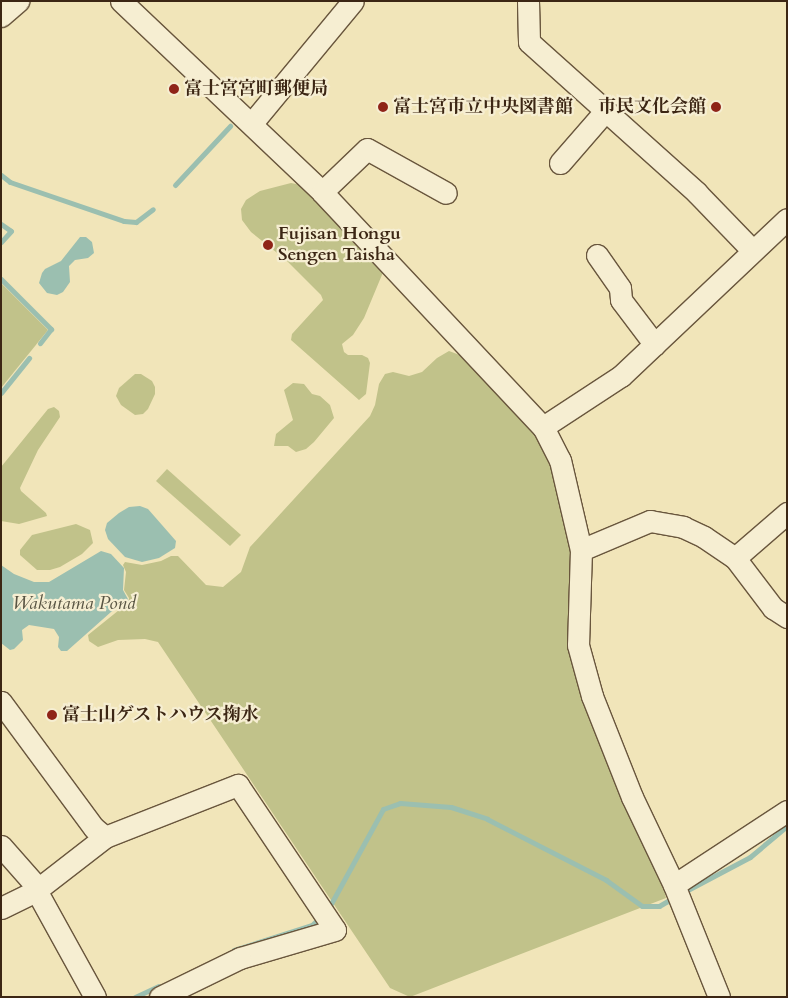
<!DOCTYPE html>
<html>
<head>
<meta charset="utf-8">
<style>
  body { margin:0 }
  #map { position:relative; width:788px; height:998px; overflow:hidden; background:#f1e5b9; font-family:Cardo,"Noto Serif JP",serif }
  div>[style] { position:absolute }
  .green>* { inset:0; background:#c1c28a }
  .water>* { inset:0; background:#9bbfb0 }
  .stream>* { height:5px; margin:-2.5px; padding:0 2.5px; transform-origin:2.5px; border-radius:2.5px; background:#9bbfb0 }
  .roads { filter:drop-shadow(1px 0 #69563d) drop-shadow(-1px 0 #69563d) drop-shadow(0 1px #69563d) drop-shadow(0 -1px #69563d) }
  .minor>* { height:21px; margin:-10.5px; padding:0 10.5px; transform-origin:10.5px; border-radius:10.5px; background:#f6eed2 }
  .dots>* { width:14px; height:14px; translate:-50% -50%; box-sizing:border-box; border:2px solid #f6eed2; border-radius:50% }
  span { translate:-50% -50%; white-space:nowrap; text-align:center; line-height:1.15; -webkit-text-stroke:4.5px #f6eed2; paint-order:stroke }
  .poi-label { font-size:18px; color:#3c2614; font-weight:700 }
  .left { translate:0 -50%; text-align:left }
  .right { translate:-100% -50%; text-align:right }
  .water-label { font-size:19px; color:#585443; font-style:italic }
  .frame { position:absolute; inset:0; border:2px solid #3c2614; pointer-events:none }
</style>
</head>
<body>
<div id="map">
  <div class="green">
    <div style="clip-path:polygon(291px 183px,306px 186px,384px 270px,364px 318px,353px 335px,342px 344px,344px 352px,348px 355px,362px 355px,368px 358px,370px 363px,366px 394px,359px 400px,291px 340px,292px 334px,323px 300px,321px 295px,286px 260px,251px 232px,242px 220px,241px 209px,246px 200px,260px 191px)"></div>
    <div style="clip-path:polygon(1px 283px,48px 330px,1px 388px)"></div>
    <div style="clip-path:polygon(449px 351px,465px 357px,537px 435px,547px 449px,573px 552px,570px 657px,664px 889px,666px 898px,410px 997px,390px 988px,158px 642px,145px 639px,118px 640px,98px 647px,89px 641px,88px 635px,129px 602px,129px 598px,124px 590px,126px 572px,123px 565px,125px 562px,142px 565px,161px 561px,171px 556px,178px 556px,206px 585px,223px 587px,241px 572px,250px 547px,370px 416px,375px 405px,379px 384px,385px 374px,393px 372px,409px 376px,422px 372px,437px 358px)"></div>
    <div style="clip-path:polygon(135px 374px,141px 374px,152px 381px,155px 387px,155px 394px,148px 409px,143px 414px,135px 415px,121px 405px,116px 396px,119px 388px)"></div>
    <div style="clip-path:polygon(293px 383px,304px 384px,312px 394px,320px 396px,330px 405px,334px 418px,314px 442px,306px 449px,296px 452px,288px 446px,274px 446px,276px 434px,293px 420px,284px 390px)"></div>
    <div style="clip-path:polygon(54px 407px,59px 411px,60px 417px,38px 450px,20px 488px,21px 491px,46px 513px,47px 516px,19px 524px,1px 521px,1px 467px,48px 409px)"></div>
    <div style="clip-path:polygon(167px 469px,241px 535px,230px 546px,156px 481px)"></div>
    <div style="clip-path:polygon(76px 524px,90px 530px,93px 543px,82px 554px,60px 567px,50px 570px,37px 570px,20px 555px,20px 550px,32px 535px)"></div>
  </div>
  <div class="water">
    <div style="clip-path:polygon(80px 237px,86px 237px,92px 242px,94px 253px,88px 258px,75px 260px,69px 266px,70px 282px,63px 292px,57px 295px,47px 293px,39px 283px,42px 273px,45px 269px,61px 261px)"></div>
    <div style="clip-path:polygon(140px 506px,148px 509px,176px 541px,175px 548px,159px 558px,142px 562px,125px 557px,108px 539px,105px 530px,107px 523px,119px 513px,129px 507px)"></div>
    <div style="clip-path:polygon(101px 551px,111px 554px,124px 568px,123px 590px,129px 601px,111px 612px,67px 651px,61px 651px,58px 647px,59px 637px,54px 629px,29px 625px,22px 630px,23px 640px,14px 649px,10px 650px,1px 643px,1px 565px,14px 574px,34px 582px,49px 582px)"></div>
  </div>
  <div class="stream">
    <div style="left:1px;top:175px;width:11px;rotate:38deg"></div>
    <div style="left:10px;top:182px;width:120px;rotate:18.9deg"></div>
    <div style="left:124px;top:221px;width:12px;rotate:5deg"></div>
    <div style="left:136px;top:222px;width:21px;rotate:-37deg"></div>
    <div style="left:175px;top:185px;width:81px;rotate:-47deg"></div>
    <div style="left:1px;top:224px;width:12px;rotate:35deg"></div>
    <div style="left:11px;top:231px;width:15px;rotate:132deg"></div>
    <div style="left:1px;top:279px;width:71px;rotate:45deg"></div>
    <div style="left:51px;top:329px;width:18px;rotate:128deg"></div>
    <div style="left:1px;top:393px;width:45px;rotate:-51.3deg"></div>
    <div style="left:682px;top:893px;width:77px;rotate:-27.9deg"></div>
    <div style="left:750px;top:857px;width:48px;rotate:-40deg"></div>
    <div style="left:327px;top:911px;width:116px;rotate:-61.2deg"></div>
    <div style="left:383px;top:809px;width:18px;rotate:-19deg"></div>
    <div style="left:400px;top:803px;width:51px;rotate:4.5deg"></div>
    <div style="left:451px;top:807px;width:38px;rotate:18deg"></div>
    <div style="left:487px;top:819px;width:134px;rotate:27.1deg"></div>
    <div style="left:606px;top:880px;width:44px;rotate:35.8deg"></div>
    <div style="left:642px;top:906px;width:17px"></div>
    <div style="left:659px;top:906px;width:16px;rotate:-30deg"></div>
    <div style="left:234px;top:950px;width:82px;rotate:-17.8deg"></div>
    <div style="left:312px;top:925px;width:13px;rotate:-45deg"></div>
    <div style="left:135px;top:997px;width:26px;rotate:-25deg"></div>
  </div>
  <div class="roads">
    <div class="minor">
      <div style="left:121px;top:1px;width:277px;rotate:43.5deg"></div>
      <div style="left:322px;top:192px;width:323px;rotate:46.8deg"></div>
      <div style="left:543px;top:427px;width:37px;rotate:63deg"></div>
      <div style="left:560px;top:460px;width:92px;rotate:76.9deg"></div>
      <div style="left:581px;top:550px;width:95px;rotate:91.8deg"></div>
      <div style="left:578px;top:645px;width:53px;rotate:74.6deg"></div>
      <div style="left:592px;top:696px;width:109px;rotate:68.4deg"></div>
      <div style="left:632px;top:797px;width:98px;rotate:64.5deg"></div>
      <div style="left:674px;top:885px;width:121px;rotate:68.1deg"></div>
      <div style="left:528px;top:1px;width:41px;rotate:88.6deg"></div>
      <div style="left:529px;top:42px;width:226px;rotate:41.9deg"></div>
      <div style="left:697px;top:193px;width:79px;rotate:46deg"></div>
      <div style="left:1px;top:16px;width:23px;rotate:-41deg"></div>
      <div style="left:252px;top:123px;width:158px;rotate:-50.4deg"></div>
      <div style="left:560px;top:163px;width:70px;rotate:-49deg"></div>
      <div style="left:322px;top:192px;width:62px;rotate:-43.7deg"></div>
      <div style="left:367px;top:149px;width:90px;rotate:29.1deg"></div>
      <div style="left:597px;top:255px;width:40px;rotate:55.1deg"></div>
      <div style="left:620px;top:288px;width:12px;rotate:85deg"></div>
      <div style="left:621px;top:300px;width:56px;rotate:52.9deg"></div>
      <div style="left:543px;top:427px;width:93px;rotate:-33.2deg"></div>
      <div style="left:621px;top:376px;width:228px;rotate:-43.4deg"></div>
      <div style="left:581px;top:550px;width:75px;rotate:-22.8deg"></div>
      <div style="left:650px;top:521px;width:34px;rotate:10deg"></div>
      <div style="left:683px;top:527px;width:23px;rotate:25deg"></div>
      <div style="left:704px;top:537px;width:37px;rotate:34deg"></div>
      <div style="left:735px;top:558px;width:63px;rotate:52.8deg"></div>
      <div style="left:773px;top:608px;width:17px;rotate:33deg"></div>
      <div style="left:735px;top:558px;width:69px;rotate:-40.9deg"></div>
      <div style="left:1px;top:702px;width:157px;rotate:53.6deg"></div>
      <div style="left:94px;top:828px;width:14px;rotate:39deg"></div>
      <div style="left:105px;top:837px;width:143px;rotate:-21.4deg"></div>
      <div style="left:238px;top:785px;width:174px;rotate:56.2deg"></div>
      <div style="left:335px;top:930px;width:99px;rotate:163.6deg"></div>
      <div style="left:240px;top:958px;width:89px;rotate:154deg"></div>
      <div style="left:1px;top:846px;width:56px;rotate:48.6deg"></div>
      <div style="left:674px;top:885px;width:135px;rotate:-33.2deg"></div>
      <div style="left:36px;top:890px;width:122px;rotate:61.1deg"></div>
      <div style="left:1px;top:908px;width:37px;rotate:-26deg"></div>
      <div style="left:34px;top:892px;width:90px;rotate:-37.8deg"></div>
    </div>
  </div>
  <div class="dots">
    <div style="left:174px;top:89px;background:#8f2418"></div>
    <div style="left:383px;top:107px;background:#8f2418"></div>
    <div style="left:716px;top:107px;background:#8f2418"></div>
    <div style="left:268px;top:245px;background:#8f2418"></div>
    <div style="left:52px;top:715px;background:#8f2418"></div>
  </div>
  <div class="poi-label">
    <span class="left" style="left:184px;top:89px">富士宮宮町郵便局</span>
    <span class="left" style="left:393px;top:107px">富士宮市立中央図書館</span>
    <span class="right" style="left:706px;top:107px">市民文化会館</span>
    <span class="left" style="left:278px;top:245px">Fujisan Hongu<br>Sengen Taisha</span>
    <span class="left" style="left:62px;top:715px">富士山ゲストハウス掬水</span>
  </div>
  <div class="water-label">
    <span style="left:74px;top:604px">Wakutama Pond</span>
  </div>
  <div class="frame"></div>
</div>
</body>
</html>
